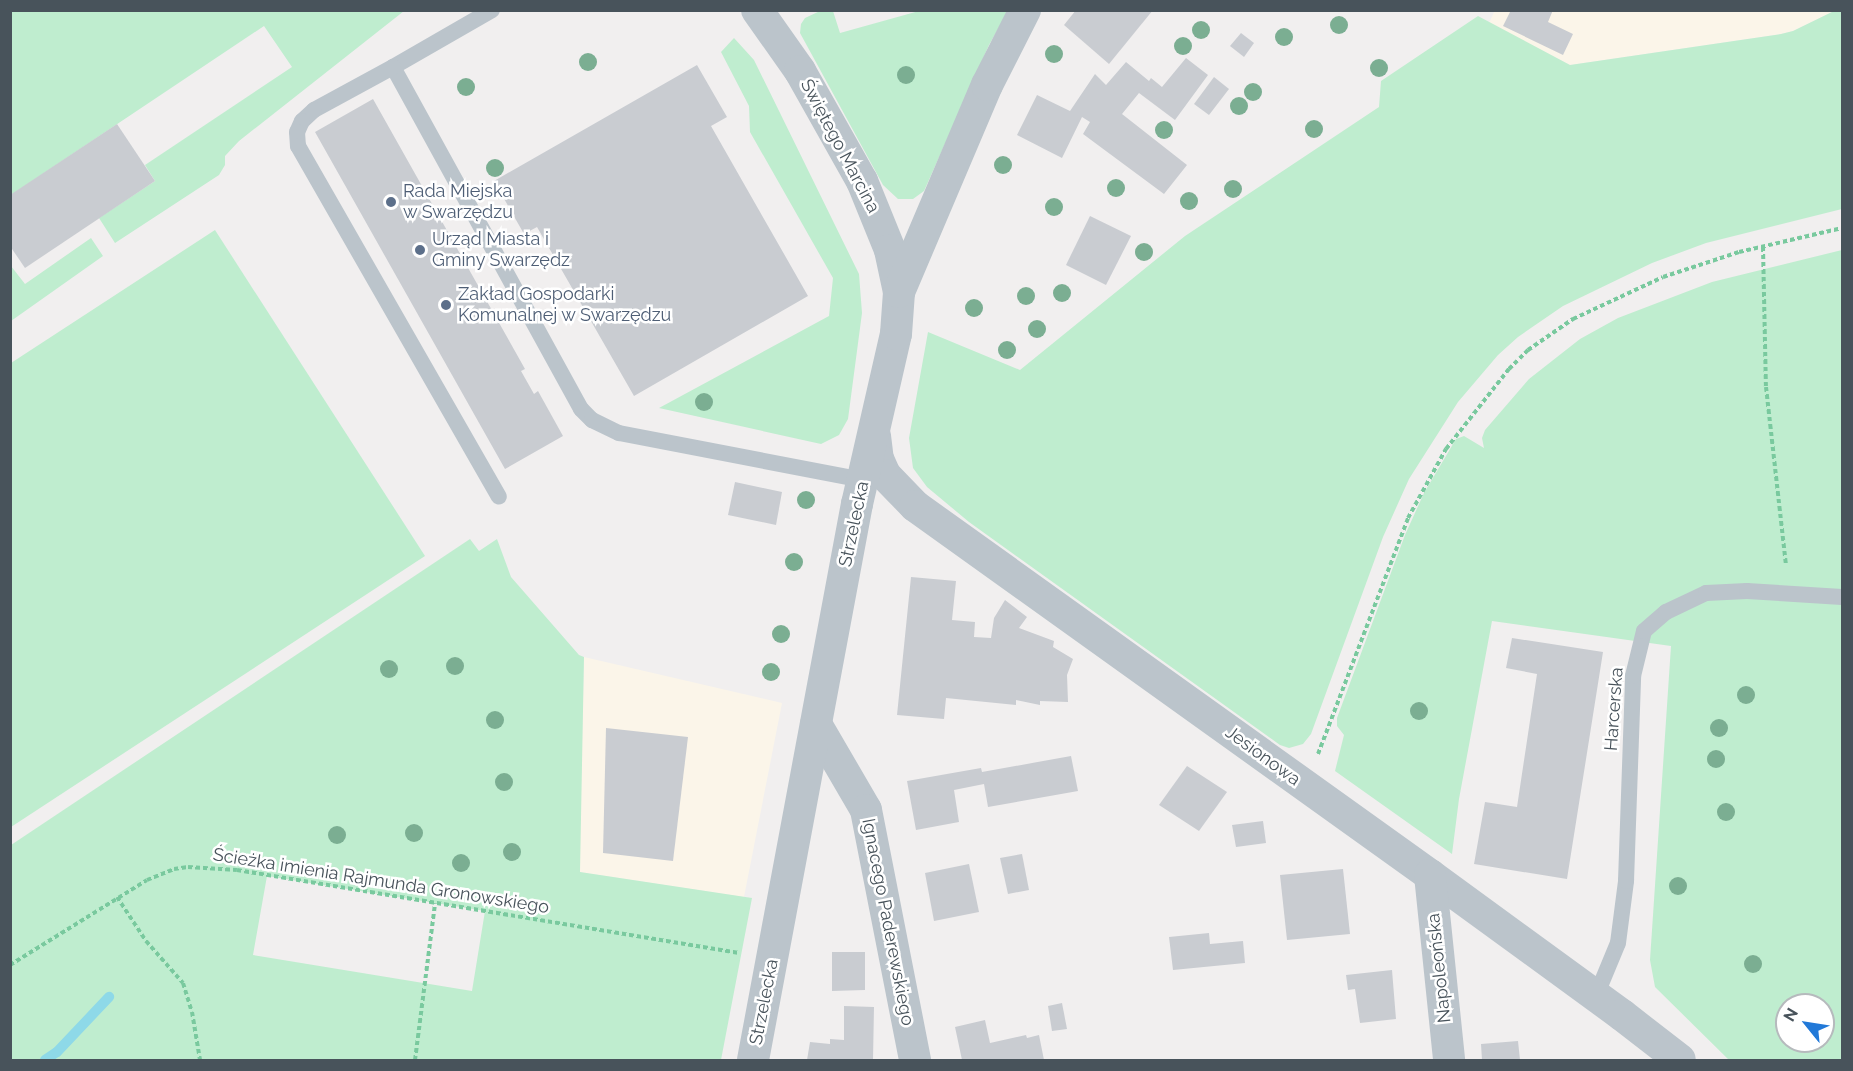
<!DOCTYPE html>
<html>
<head>
<meta charset="utf-8">
<style>
  body { margin:0 }
  #map { position:relative; width:1853px; height:1071px; overflow:hidden; background:#f1efef; font-family:Raleway,sans-serif }
  div>[style] { position:absolute }
  .commercial>* { inset:0; background:#fbf5e9 }
  .green>* { inset:0; background:#bfedcf }
  .stream>* { height:10px; margin:-5px; padding:0 5px; transform-origin:5px; border-radius:5px; background:#8ed9e8 }
  .building>* { inset:0; background:#c9ccd1 }
  .path>* { height:4px; margin-top:-2px; transform-origin:0; background:repeating-linear-gradient(90deg,#79c99e 0 4.5px,transparent 0 7.5px) }
  .service>* { height:16px; margin:-8px; padding:0 8px; transform-origin:8px; border-radius:8px; background:#bbc4cb }
  .minor>* { height:32px; margin:-16px; padding:0 16px; transform-origin:16px; border-radius:16px; background:#bbc4cb }
  .trees>* { width:18px; height:18px; margin:-9px; border-radius:50%; background:#7bae92 }
  .dots>* { width:16px; height:16px; translate:-50% -50%; box-sizing:border-box; border:3px solid #fff; border-radius:50% }
  span { translate:-50% -50%; white-space:nowrap; text-align:center; line-height:1.15; -webkit-text-stroke:5px #fff; paint-order:stroke }
  .street-label { font-size:18px; color:#48535b }
  .service-label { font-size:18px; color:#4e5e75 }
  .left { translate:0 -50%; text-align:left }
  .frame { position:absolute; inset:0; border:12px solid #48535b; pointer-events:none }
  .north { position:absolute; left:1775px; top:993px; width:60px; height:60px; box-sizing:border-box; background:#fff; border:2px solid #b6babd; border-radius:50%; rotate:300deg; font-size:16px; font-weight:700; line-height:24px; text-align:center; color:#48535b }
  .north::after { content:''; display:block; margin:auto; width:21px; height:27px; background:#2279d8; clip-path:polygon(50% 0,100% 100%,50% 72%,0 100%) }
</style>
</head>
<body>
<div id="map">
  <div class="commercial">
    <div style="clip-path:polygon(1495px 10px,1834px 11px,1793px 31px,1781px 34px,1570px 65px,1489px 23px)"></div>
    <div style="clip-path:polygon(584px 657px,782px 703px,744px 897px,579px 872px)"></div>
  </div>
  <div class="green">
    <div style="clip-path:polygon(10px 11px,404px 11px,239px 141px,225px 156px,225px 165px,219px 175px,115px 243px,99px 218px,155px 181px,145px 165px,292px 67px,264px 26px,11px 195px)"></div>
    <div style="clip-path:polygon(820px 11px,833px 11px,840px 33px,919px 11px,1008px 11px,989px 45px,924px 191px,913px 199px,898px 199px,883px 185px,800px 33px,801px 24px,805px 18px)"></div>
    <div style="clip-path:polygon(1834px 11px,1842px 11px,1842px 209px,1706px 243px,1652px 263px,1563px 306px,1518px 337px,1498px 355px,1458px 402px,1409px 479px,1383px 537px,1311px 734px,1303px 744px,1289px 748px,1280px 745px,969px 522px,927px 487px,913px 468px,909px 438px,928px 332px,1020px 370px,1185px 236px,1379px 107px,1381px 81px,1478px 16px,1570px 65px,1781px 34px,1793px 31px)"></div>
    <div style="clip-path:polygon(734px 38px,754px 60px,859px 274px,862px 313px,848px 419px,839px 435px,821px 444px,659px 408px,829px 316px,833px 278px,750px 132px,749px 106px,721px 52px)"></div>
    <div style="clip-path:polygon(215px 230px,425px 556px,11px 827px,11px 363px)"></div>
    <div style="clip-path:polygon(91px 238px,103px 256px,11px 321px,11px 266px,25px 284px)"></div>
    <div style="clip-path:polygon(evenodd,1842px 250px,1842px 1060px,1729px 1060px,1655px 987px,1650px 960px,1671px 646px,1492px 621px,1459px 799px,1452px 854px,1335px 771px,1344px 735px,1337px 726px,1337px 718px,1405px 535px,1424px 493px,1456px 439px,1464px 436px,1484px 448px,1482px 438px,1485px 430px,1529px 379px,1580px 339px,1618px 318px,1712px 282px,1842px 250px,1787px 1005px,1823px 1005px,1823px 1041px,1787px 1041px,1787px 1005px)"></div>
    <div style="clip-path:polygon(evenodd,470px 539px,479px 551px,497px 539px,511px 577px,579px 655px,584px 657px,580px 872px,752px 898px,721px 1060px,11px 1060px,11px 845px,470px 539px,267px 876px,485px 911px,472px 991px,253px 955px,267px 876px)"></div>
  </div>
  <div class="stream">
    <div style="left:45px;top:1060px;width:14px;rotate:-34deg"></div>
    <div style="left:57px;top:1052px;width:76px;rotate:-46.6deg"></div>
  </div>
  <div class="building">
    <div style="clip-path:polygon(1076px 10px,1153px 10px,1109px 64px,1064px 25px)"></div>
    <div style="clip-path:polygon(1511px 10px,1553px 10px,1548px 22px,1573px 34px,1563px 55px,1503px 26px)"></div>
    <div style="clip-path:polygon(1241px 33px,1254px 43px,1244px 57px,1230px 46px)"></div>
    <div style="clip-path:polygon(1186px 58px,1208px 75px,1175px 120px,1139px 93px,1122px 114px,1187px 165px,1164px 194px,1083px 134px,1090px 122px,1082px 117px,1062px 158px,1017px 135px,1037px 95px,1070px 111px,1095px 74px,1106px 85px,1126px 62px,1149px 81px,1151px 78px,1162px 87px)"></div>
    <div style="clip-path:polygon(697px 65px,727px 117px,711px 126px,808px 296px,634px 396px,537px 227px,524px 234px,494px 181px)"></div>
    <div style="clip-path:polygon(1214px 77px,1229px 89px,1209px 115px,1194px 104px)"></div>
    <div style="clip-path:polygon(373px 99px,525px 369px,521px 371px,534px 394px,538px 391px,563px 436px,505px 469px,315px 132px)"></div>
    <div style="clip-path:polygon(117px 124px,155px 181px,25px 268px,10px 246px,10px 195px)"></div>
    <div style="clip-path:polygon(1090px 216px,1131px 236px,1106px 285px,1066px 265px)"></div>
    <div style="clip-path:polygon(735px 482px,782px 492px,776px 525px,728px 515px)"></div>
    <div style="clip-path:polygon(911px 577px,956px 581px,952px 620px,975px 622px,974px 637px,991px 638px,994px 618px,1005px 600px,1027px 617px,1019px 628px,1054px 641px,1053px 647px,1073px 659px,1067px 675px,1068px 702px,1040px 701px,1040px 705px,1016px 700px,1016px 705px,946px 698px,944px 719px,897px 715px)"></div>
    <div style="clip-path:polygon(1512px 638px,1603px 652px,1567px 879px,1474px 864px,1485px 802px,1517px 807px,1537px 674px,1506px 668px)"></div>
    <div style="clip-path:polygon(606px 728px,688px 737px,673px 861px,603px 853px)"></div>
    <div style="clip-path:polygon(1071px 756px,1078px 791px,988px 807px,984px 784px,954px 790px,959px 822px,916px 830px,907px 781px,981px 768px,982px 772px)"></div>
    <div style="clip-path:polygon(1187px 766px,1227px 792px,1199px 831px,1159px 805px)"></div>
    <div style="clip-path:polygon(1263px 821px,1266px 843px,1236px 847px,1232px 825px)"></div>
    <div style="clip-path:polygon(1022px 854px,1029px 890px,1008px 894px,1000px 858px)"></div>
    <div style="clip-path:polygon(969px 864px,979px 912px,934px 921px,925px 873px)"></div>
    <div style="clip-path:polygon(1343px 869px,1350px 934px,1287px 940px,1280px 875px)"></div>
    <div style="clip-path:polygon(1209px 933px,1210px 944px,1243px 941px,1245px 963px,1173px 970px,1169px 937px)"></div>
    <div style="clip-path:polygon(832px 952px,865px 952px,865px 990px,832px 991px)"></div>
    <div style="clip-path:polygon(1392px 970px,1396px 1019px,1360px 1023px,1355px 989px,1348px 990px,1346px 975px)"></div>
    <div style="clip-path:polygon(1062px 1003px,1067px 1029px,1052px 1031px,1048px 1006px)"></div>
    <div style="clip-path:polygon(844px 1006px,874px 1007px,873px 1060px,807px 1060px,810px 1042px,830px 1044px,830px 1039px,844px 1040px)"></div>
    <div style="clip-path:polygon(985px 1020px,990px 1043px,1026px 1035px,1027px 1038px,1039px 1035px,1044px 1060px,962px 1060px,955px 1027px)"></div>
    <div style="clip-path:polygon(1518px 1041px,1520px 1060px,1482px 1060px,1481px 1044px)"></div>
  </div>
  <div class="path">
    <div style="left:1763px;top:247px;width:140px;rotate:88.8deg"></div>
    <div style="left:1766px;top:387px;width:180px;rotate:83.6deg"></div>
    <div style="left:1318px;top:754px;width:253px;rotate:-69.1deg"></div>
    <div style="left:1408px;top:518px;width:79px;rotate:-61.2deg"></div>
    <div style="left:1446px;top:449px;width:102px;rotate:-51.8deg"></div>
    <div style="left:1509px;top:369px;width:27px;rotate:-45deg"></div>
    <div style="left:1528px;top:350px;width:55px;rotate:-34.6deg"></div>
    <div style="left:1573px;top:319px;width:99px;rotate:-25deg"></div>
    <div style="left:1663px;top:277px;width:80px;rotate:-18.2deg"></div>
    <div style="left:1739px;top:252px;width:106px;rotate:-13.1deg"></div>
    <div style="left:117px;top:897px;width:53px;rotate:56.6deg"></div>
    <div style="left:146px;top:941px;width:56px;rotate:48.6deg"></div>
    <div style="left:183px;top:983px;width:30px;rotate:73deg"></div>
    <div style="left:192px;top:1012px;width:49px;rotate:80.5deg"></div>
    <div style="left:10px;top:965px;width:161px;rotate:-31.8deg"></div>
    <div style="left:147px;top:880px;width:29px;rotate:-22deg"></div>
    <div style="left:174px;top:869px;width:14px;rotate:-8deg"></div>
    <div style="left:188px;top:867px;width:49px;rotate:3.5deg"></div>
    <div style="left:237px;top:870px;width:509px;rotate:9.39deg"></div>
    <div style="left:415px;top:1060px;width:158px;rotate:-82.7deg"></div>
  </div>
  <div class="service">
    <div style="left:492px;top:10px;width:114px;rotate:150.1deg"></div>
    <div style="left:393px;top:67px;width:390px;rotate:61.2deg"></div>
    <div style="left:581px;top:409px;width:16px;rotate:45deg"></div>
    <div style="left:592px;top:420px;width:30px;rotate:26deg"></div>
    <div style="left:619px;top:433px;width:248px;rotate:10.9deg"></div>
    <div style="left:393px;top:67px;width:90px;rotate:151.4deg"></div>
    <div style="left:314px;top:110px;width:16px;rotate:137deg"></div>
    <div style="left:302px;top:121px;width:12px;rotate:114deg"></div>
    <div style="left:297px;top:132px;width:14px;rotate:86deg"></div>
    <div style="left:298px;top:146px;width:404px;rotate:60.2deg"></div>
    <div style="left:1596px;top:996px;width:57px;rotate:-67.5deg"></div>
    <div style="left:1618px;top:943px;width:63px;rotate:-82.6deg"></div>
    <div style="left:1626px;top:881px;width:205px;rotate:-88deg"></div>
    <div style="left:1633px;top:676px;width:46px;rotate:-76.3deg"></div>
    <div style="left:1644px;top:631px;width:29px;rotate:-41deg"></div>
    <div style="left:1666px;top:612px;width:44px;rotate:-25.4deg"></div>
    <div style="left:1706px;top:593px;width:41px;rotate:-2.8deg"></div>
    <div style="left:1747px;top:591px;width:95px;rotate:3.6deg"></div>
  </div>
  <div class="minor">
    <div style="left:757px;top:10px;width:75px;rotate:54.8deg"></div>
    <div style="left:800px;top:71px;width:126px;rotate:60.6deg"></div>
    <div style="left:862px;top:181px;width:74px;rotate:67.9deg"></div>
    <div style="left:890px;top:250px;width:43px;rotate:77.9deg"></div>
    <div style="left:875px;top:436px;width:23px;rotate:83deg"></div>
    <div style="left:878px;top:459px;width:17px;rotate:66deg"></div>
    <div style="left:885px;top:475px;width:43px;rotate:45.9deg"></div>
    <div style="left:915px;top:506px;width:634px;rotate:35.62deg"></div>
    <div style="left:1430px;top:875px;width:238px;rotate:36.1deg"></div>
    <div style="left:1622px;top:1015px;width:73px;rotate:37.8deg"></div>
    <div style="left:816px;top:724px;width:99px;rotate:59.8deg"></div>
    <div style="left:866px;top:810px;width:255px;rotate:78.9deg"></div>
    <div style="left:1430px;top:875px;width:186px;rotate:84.1deg"></div>
    <div style="left:753px;top:1060px;width:566px;rotate:-79.41deg"></div>
    <div style="left:857px;top:504px;width:174px;rotate:-77.1deg"></div>
    <div style="left:896px;top:334px;width:42px;rotate:-85.9deg"></div>
    <div style="left:899px;top:292px;width:225px;rotate:-67deg"></div>
    <div style="left:987px;top:85px;width:84px;rotate:-63.1deg"></div>
  </div>
  <div class="trees">
    <div style="left:1339px;top:25px"></div>
    <div style="left:1201px;top:30px"></div>
    <div style="left:1284px;top:37px"></div>
    <div style="left:1183px;top:46px"></div>
    <div style="left:1054px;top:54px"></div>
    <div style="left:588px;top:62px"></div>
    <div style="left:1379px;top:68px"></div>
    <div style="left:906px;top:75px"></div>
    <div style="left:466px;top:87px"></div>
    <div style="left:1253px;top:92px"></div>
    <div style="left:1239px;top:106px"></div>
    <div style="left:1314px;top:129px"></div>
    <div style="left:1164px;top:130px"></div>
    <div style="left:1003px;top:165px"></div>
    <div style="left:495px;top:168px"></div>
    <div style="left:1116px;top:188px"></div>
    <div style="left:1233px;top:189px"></div>
    <div style="left:1189px;top:201px"></div>
    <div style="left:1054px;top:207px"></div>
    <div style="left:1144px;top:252px"></div>
    <div style="left:1062px;top:293px"></div>
    <div style="left:1026px;top:296px"></div>
    <div style="left:974px;top:308px"></div>
    <div style="left:1037px;top:329px"></div>
    <div style="left:1007px;top:350px"></div>
    <div style="left:704px;top:402px"></div>
    <div style="left:806px;top:500px"></div>
    <div style="left:794px;top:562px"></div>
    <div style="left:781px;top:634px"></div>
    <div style="left:455px;top:666px"></div>
    <div style="left:389px;top:669px"></div>
    <div style="left:771px;top:672px"></div>
    <div style="left:1746px;top:695px"></div>
    <div style="left:1419px;top:711px"></div>
    <div style="left:495px;top:720px"></div>
    <div style="left:1719px;top:728px"></div>
    <div style="left:1716px;top:759px"></div>
    <div style="left:504px;top:782px"></div>
    <div style="left:1726px;top:812px"></div>
    <div style="left:414px;top:833px"></div>
    <div style="left:337px;top:835px"></div>
    <div style="left:512px;top:852px"></div>
    <div style="left:461px;top:863px"></div>
    <div style="left:1678px;top:886px"></div>
    <div style="left:1753px;top:964px"></div>
  </div>
  <div class="dots">
    <div style="left:391px;top:202px;background:#5c6f8a"></div>
    <div style="left:420px;top:250px;background:#5c6f8a"></div>
    <div style="left:446px;top:305px;background:#5c6f8a"></div>
  </div>
  <div class="street-label">
    <span style="left:840px;top:146px;rotate:62deg">Świętego Marcina</span>
    <span style="left:854px;top:524px;rotate:-78deg">Strzelecka</span>
    <span style="left:1614px;top:709px;rotate:-86deg">Harcerska</span>
    <span style="left:1263px;top:756px;rotate:36deg">Jesionowa</span>
    <span style="left:381px;top:881px;rotate:9deg">Ścieżka imienia Rajmunda Gronowskiego</span>
    <span style="left:888px;top:922px;rotate:79deg">Ignacego Paderewskiego</span>
    <span style="left:1439px;top:968px;rotate:-96deg">Napoleońska</span>
    <span style="left:764px;top:1002px;rotate:-79deg">Strzelecka</span>
  </div>
  <div class="service-label">
    <span class="left" style="left:403px;top:202px">Rada Miejska<br>w Swarzędzu</span>
    <span class="left" style="left:432px;top:250px">Urząd Miasta i<br>Gminy Swarzędz</span>
    <span class="left" style="left:458px;top:305px">Zakład Gospodarki<br>Komunalnej w Swarzędzu</span>
  </div>
  <div class="frame"></div>
  <div class="north">N</div>
</div>
</body>
</html>
